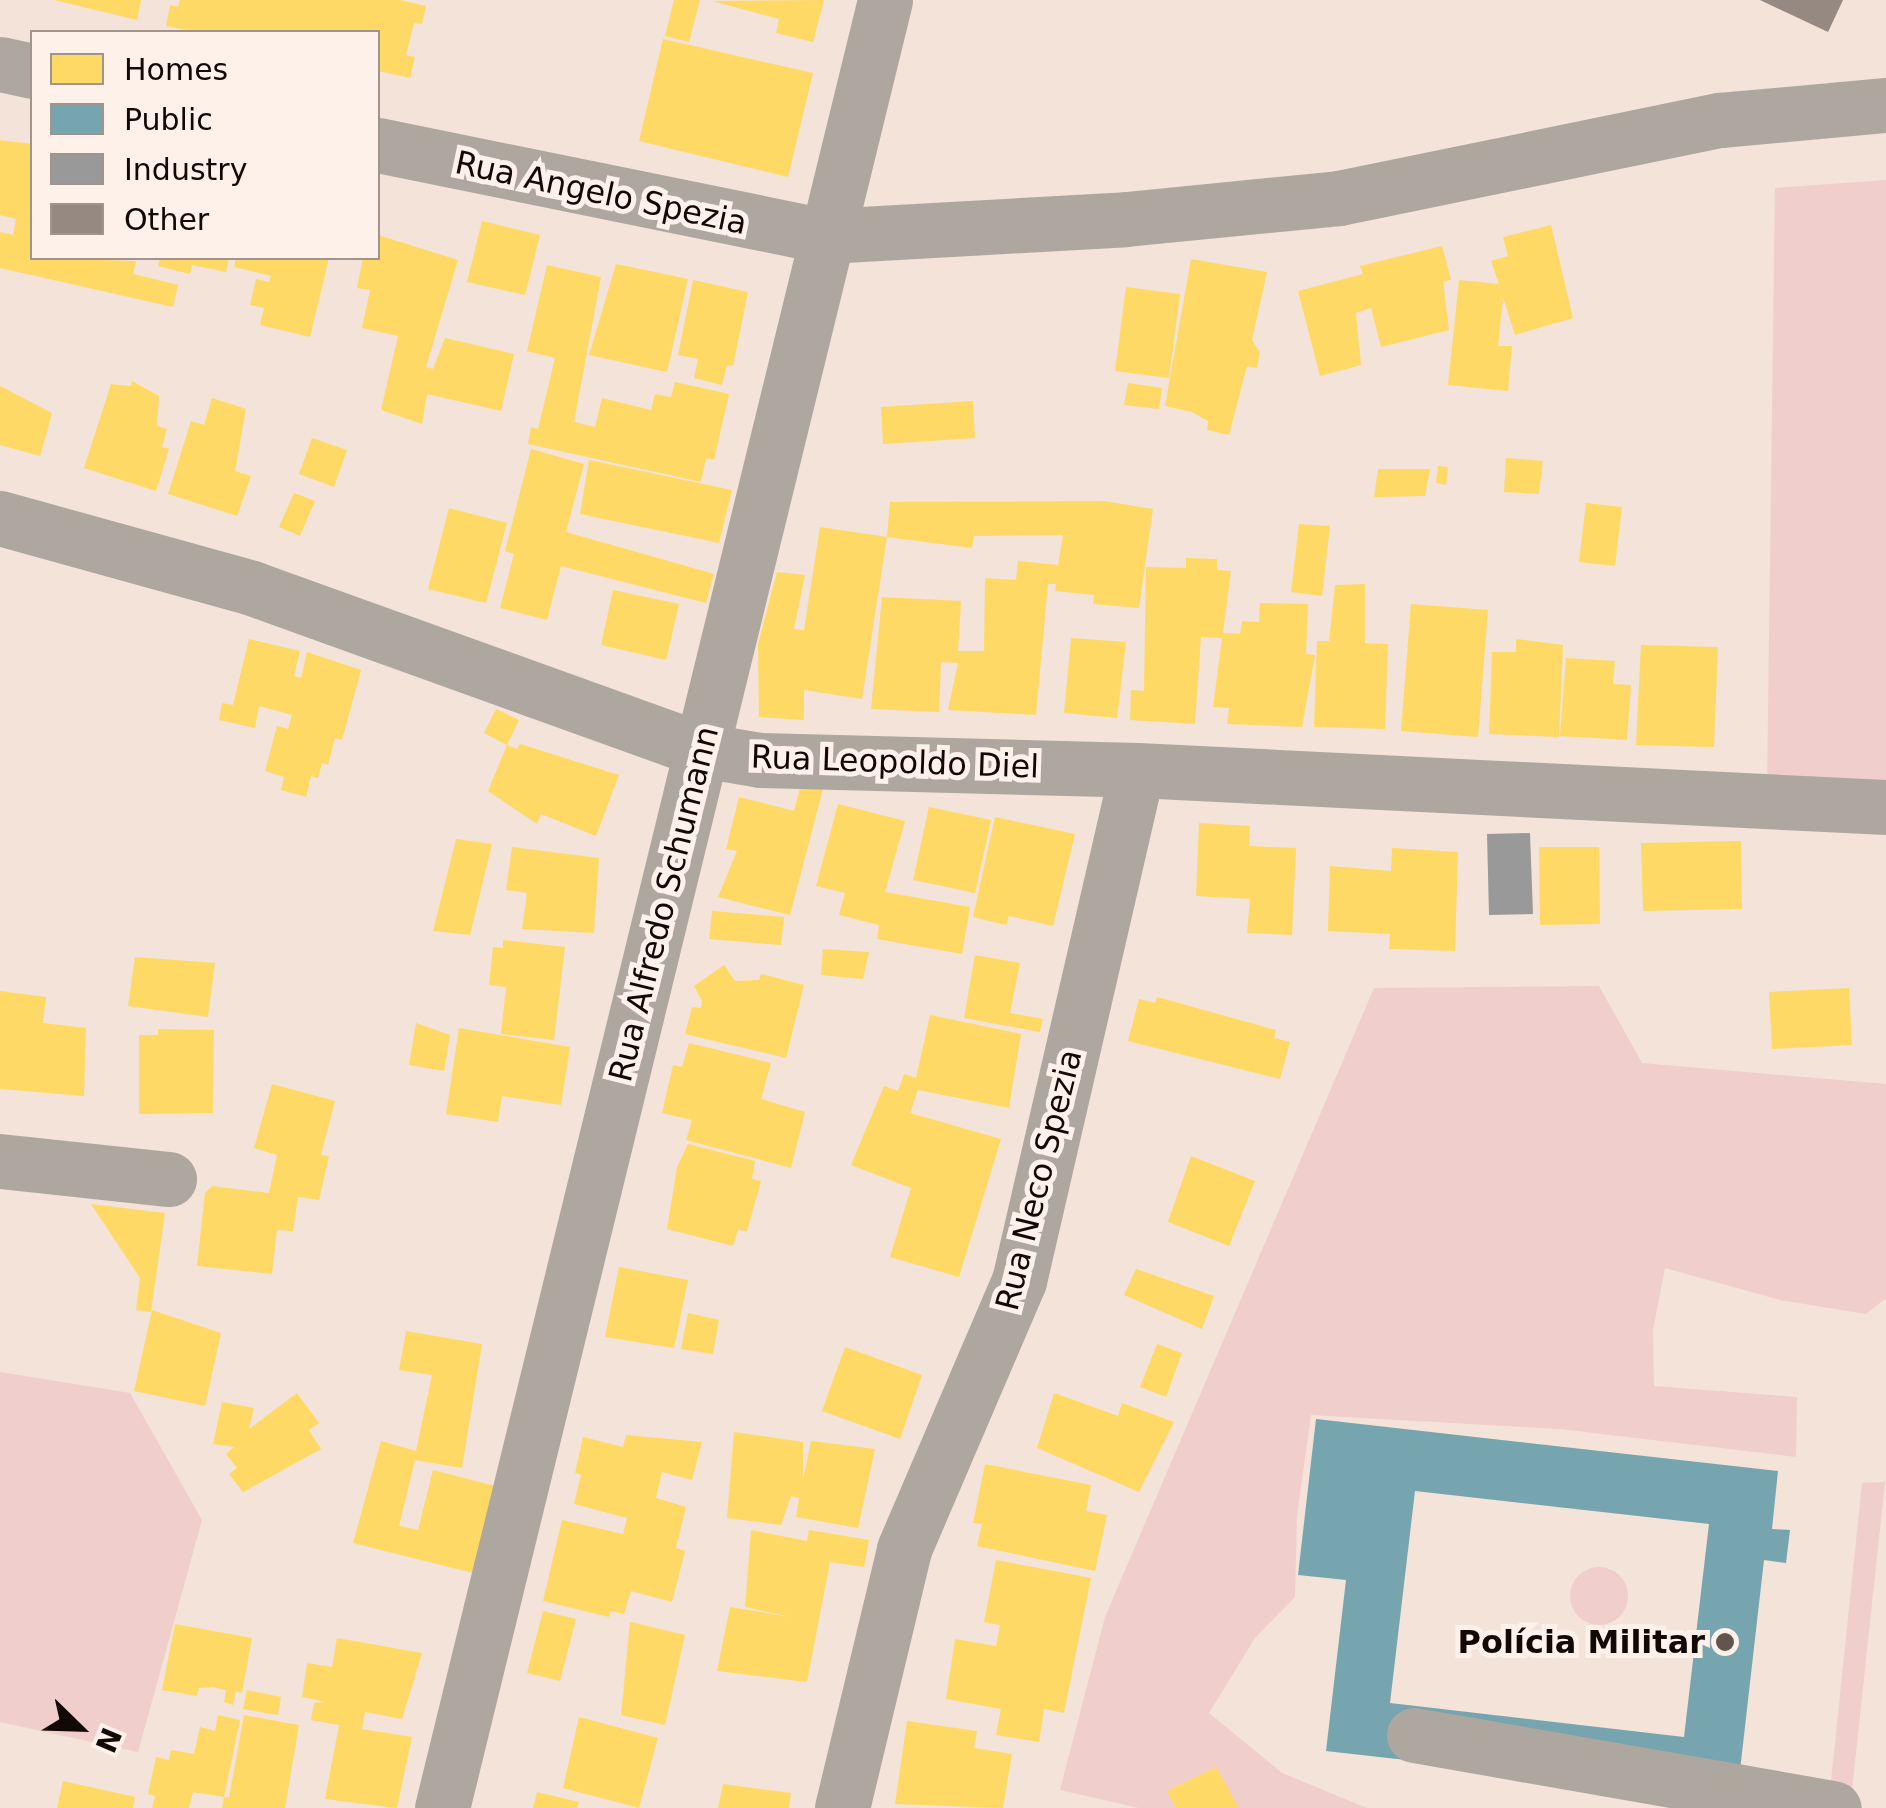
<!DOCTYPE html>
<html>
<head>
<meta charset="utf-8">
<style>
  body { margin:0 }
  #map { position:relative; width:1886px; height:1808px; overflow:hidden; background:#f3e3d8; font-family:"DejaVu Sans",sans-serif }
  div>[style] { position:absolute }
  .green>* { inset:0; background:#f0cecb }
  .round { border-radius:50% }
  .homes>* { inset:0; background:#ffd966 }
  .public>* { inset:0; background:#76a5af }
  .industry>* { inset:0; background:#999 }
  .building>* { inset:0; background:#968982 }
  .minor>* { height:55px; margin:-27.5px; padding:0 27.5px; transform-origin:27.5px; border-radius:27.5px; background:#ada79f }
  .dots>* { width:28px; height:28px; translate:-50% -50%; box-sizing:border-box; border:5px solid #fef1e9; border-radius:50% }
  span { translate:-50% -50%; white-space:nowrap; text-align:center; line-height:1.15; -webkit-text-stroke:10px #fef1e9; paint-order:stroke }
  .street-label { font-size:32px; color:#130904 }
  .poi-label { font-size:32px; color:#130904; font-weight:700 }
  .right { translate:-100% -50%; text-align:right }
  .legend { position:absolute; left:30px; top:30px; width:350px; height:230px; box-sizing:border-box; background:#fef1e9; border:2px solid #a0948d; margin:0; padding:12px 18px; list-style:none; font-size:30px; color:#130904 }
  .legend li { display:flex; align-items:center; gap:20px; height:50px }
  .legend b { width:50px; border:2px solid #a0948d }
  .north { position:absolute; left:30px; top:1678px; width:100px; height:100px; -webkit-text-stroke:8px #fef1e9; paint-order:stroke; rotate:113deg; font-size:28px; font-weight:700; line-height:40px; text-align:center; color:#130904 }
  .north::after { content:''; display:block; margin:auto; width:35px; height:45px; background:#130904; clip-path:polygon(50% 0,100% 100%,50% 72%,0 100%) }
</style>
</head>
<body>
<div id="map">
  <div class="green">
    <div style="clip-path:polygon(1886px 180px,1886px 791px,1767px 789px,1775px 188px)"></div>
    <div style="clip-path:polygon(1599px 986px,1642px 1063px,1886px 1084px,1886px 1298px,1866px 1314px,1780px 1300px,1665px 1268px,1653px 1330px,1654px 1386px,1797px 1397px,1796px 1457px,1559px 1429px,1311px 1415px,1297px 1516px,1295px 1597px,1255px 1638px,1209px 1713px,1282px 1773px,1367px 1808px,1139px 1808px,1060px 1790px,1105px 1617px,1374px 988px)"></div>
    <div style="clip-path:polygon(0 1372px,130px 1393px,202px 1520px,138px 1752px,0 1722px)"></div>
    <div style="clip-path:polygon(1885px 1482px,1852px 1790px,1831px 1782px,1862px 1483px)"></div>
    <div class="round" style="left:1570px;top:1567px;width:58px;height:58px"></div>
  </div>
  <div class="homes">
    <div style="clip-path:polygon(54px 0,141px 0,137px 20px)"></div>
    <div style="clip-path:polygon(180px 0,400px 0,426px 6px,422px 24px,414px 23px,406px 55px,415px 57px,410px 78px,378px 71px,378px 32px,197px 32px,166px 26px,170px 5px,178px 7px)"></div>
    <div style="clip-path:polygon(674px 0,700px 0,689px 42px,665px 36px)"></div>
    <div style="clip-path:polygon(824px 0,813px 42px,776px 33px,779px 19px,712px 1px)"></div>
    <div style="clip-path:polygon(663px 39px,813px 73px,788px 177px,639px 141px)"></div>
    <div style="clip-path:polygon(0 140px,32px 144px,32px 258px,136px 261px,133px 274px,178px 285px,173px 307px,0 268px,0 232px,13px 235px,16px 219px,0 215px)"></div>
    <div style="clip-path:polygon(482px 221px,540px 235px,525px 295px,467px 282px)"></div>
    <div style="clip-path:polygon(1551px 225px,1573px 318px,1515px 335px,1503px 297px,1498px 346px,1512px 346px,1508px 391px,1448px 385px,1459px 280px,1499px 284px,1491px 261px,1508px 256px,1503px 237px)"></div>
    <div style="clip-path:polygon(378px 235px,458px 260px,426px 367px,433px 369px,445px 338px,514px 354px,501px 411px,427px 394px,422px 424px,381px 410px,398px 336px,362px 328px,370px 290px,357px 288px,363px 258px,378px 258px)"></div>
    <div style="clip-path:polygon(1442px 246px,1451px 280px,1443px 281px,1449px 330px,1381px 347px,1371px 308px,1356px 313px,1361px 365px,1320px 376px,1298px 291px,1363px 274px,1360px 266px)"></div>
    <div style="clip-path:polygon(160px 258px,229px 258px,226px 272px,192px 265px,190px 274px,158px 266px)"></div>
    <div style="clip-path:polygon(236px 258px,329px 258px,310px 337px,260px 325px,264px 308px,250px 305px,256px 279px,269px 282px,271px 276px,234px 267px)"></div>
    <div style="clip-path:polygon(1191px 259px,1267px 272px,1252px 340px,1260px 352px,1257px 368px,1247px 366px,1229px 435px,1207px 430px,1208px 421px,1192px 412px,1165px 406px)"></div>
    <div style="clip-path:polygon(616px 264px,688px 279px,667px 372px,589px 355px)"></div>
    <div style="clip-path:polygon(547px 265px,601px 277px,574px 422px,595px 427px,602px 398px,651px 410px,655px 394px,671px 397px,675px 382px,729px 394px,714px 460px,706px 458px,701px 482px,528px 444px,531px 427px,538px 429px,555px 358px,527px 351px)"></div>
    <div style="clip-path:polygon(693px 280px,748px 292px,733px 366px,727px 365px,722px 385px,694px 378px,698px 359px,678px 355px)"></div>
    <div style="clip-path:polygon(1126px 287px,1180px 294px,1169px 378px,1115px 371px)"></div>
    <div style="clip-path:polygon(132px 381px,159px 396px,157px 426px,167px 429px,162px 447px,169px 449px,156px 491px,84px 468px,111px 384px,131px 386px)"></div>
    <div style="clip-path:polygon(1128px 383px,1162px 388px,1159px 409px,1124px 405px)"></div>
    <div style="clip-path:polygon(0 386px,52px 413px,40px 456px,0 445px)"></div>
    <div style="clip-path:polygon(212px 398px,246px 409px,235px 471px,251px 476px,237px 516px,168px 494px,191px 421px,204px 425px)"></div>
    <div style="clip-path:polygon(973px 401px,975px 438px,883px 444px,881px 407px)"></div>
    <div style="clip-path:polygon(312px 438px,347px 450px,334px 487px,299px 474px)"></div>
    <div style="clip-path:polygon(531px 449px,584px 464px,566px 532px,714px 574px,706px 603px,561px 566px,547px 620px,500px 608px,514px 554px,505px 551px)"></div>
    <div style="clip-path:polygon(1506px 458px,1543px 461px,1539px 494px,1504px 492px)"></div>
    <div style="clip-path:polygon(589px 460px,732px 490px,719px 543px,580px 514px)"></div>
    <div style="clip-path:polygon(1438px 466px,1448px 467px,1446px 485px,1436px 483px)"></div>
    <div style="clip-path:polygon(1378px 469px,1430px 469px,1425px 496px,1374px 497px)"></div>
    <div style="clip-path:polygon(294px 493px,315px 501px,300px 536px,279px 527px)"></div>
    <div style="clip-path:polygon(1104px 501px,1153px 509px,1139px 608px,1093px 604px,1094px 595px,1055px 591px,1056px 584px,1048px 584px,1036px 715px,948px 710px,958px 663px,941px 662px,939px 712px,871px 709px,882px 597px,961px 601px,958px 651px,984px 651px,985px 578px,1016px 580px,1018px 561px,1058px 565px,1063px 535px,974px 536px,972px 548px,887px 537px,890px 502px)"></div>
    <div style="clip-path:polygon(1586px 503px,1622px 507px,1615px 566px,1579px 562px)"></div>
    <div style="clip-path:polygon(449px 508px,507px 523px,486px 603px,428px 589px)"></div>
    <div style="clip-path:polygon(1299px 524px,1330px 526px,1322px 596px,1291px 592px)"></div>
    <div style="clip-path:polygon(820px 527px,887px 537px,862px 699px,804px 690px,804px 720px,759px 717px,758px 644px,777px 572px,805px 575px,794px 629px,804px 630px)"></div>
    <div style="clip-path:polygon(1186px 558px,1217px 559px,1217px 570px,1231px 571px,1223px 633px,1240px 634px,1242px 621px,1259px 622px,1260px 603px,1308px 604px,1306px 654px,1315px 655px,1302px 727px,1227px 724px,1229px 708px,1213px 707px,1222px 638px,1201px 637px,1195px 724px,1130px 720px,1131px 690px,1144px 691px,1146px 567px,1186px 568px)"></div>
    <div style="clip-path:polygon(1365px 584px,1365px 643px,1388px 644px,1385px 729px,1314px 727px,1317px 641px,1329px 641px,1335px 585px)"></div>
    <div style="clip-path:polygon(613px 590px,679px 604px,666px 660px,601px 645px)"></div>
    <div style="clip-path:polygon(1411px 604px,1488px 610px,1478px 737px,1401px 731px)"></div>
    <div style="clip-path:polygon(1071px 638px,1126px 642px,1117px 718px,1064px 713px)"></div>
    <div style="clip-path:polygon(249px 639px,300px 651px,294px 676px,301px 678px,307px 652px,361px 670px,342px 740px,335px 738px,328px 765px,322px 763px,318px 778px,311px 776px,306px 797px,281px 790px,284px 777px,265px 771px,277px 726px,288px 729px,292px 715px,259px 706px,255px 728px,219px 720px,222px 703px,233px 705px)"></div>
    <div style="clip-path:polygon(1516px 639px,1563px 645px,1559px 737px,1489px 734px,1492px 652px,1516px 652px)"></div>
    <div style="clip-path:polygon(1641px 645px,1718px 647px,1714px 747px,1636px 745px)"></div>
    <div style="clip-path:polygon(1566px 658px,1615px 661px,1613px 684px,1631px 685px,1627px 740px,1560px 736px)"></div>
    <div style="clip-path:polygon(496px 709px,519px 720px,507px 745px,484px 733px)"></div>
    <div style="clip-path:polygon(520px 744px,619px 775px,596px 836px,541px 814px,537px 824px,488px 791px,507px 745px,517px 749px)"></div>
    <div style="clip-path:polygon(801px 784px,824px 785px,790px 915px,718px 897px,737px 851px,726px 849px,739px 797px,794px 811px)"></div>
    <div style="clip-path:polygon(838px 804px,905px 821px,885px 892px,970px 907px,962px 954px,877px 939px,879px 925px,839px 915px,845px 893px,816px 886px)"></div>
    <div style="clip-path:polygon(929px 807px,991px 820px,975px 893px,913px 880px)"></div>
    <div style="clip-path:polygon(995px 817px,1075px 834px,1053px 926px,1009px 916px,1006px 925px,973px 917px)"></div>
    <div style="clip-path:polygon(1199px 823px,1250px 826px,1249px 846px,1296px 848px,1292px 935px,1247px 933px,1250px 899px,1196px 896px)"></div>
    <div style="clip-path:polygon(456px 839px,492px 844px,470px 935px,433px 931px)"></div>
    <div style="clip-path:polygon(1741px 841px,1742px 909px,1643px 911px,1641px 843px)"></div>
    <div style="clip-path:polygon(512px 847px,599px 858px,594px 933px,522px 929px,527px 893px,506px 890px)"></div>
    <div style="clip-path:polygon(1539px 847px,1599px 847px,1600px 924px,1540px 925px)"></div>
    <div style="clip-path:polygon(1392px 848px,1458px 852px,1455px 951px,1389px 949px,1390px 934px,1328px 931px,1330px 866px,1391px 871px)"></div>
    <div style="clip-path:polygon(712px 911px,784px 917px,781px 945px,709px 939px)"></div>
    <div style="clip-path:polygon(503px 940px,565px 947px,554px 1040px,501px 1034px,506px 987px,489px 985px,493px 947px,503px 948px)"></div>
    <div style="clip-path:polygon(823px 949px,869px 952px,863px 979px,821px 975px)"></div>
    <div style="clip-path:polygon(975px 955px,1020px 963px,1010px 1013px,1043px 1019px,1040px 1032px,964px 1018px)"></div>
    <div style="clip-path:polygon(135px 957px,215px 963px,208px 1017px,128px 1006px)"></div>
    <div style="clip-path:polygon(724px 965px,735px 981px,759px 980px,761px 974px,804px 985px,786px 1058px,685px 1034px,692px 1007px,701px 1008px,702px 1001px,694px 986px)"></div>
    <div style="clip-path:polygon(1849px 988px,1852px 1045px,1772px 1049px,1769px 992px)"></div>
    <div style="clip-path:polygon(0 991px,46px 997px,43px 1023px,86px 1028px,84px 1096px,0 1089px)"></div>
    <div style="clip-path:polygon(1157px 997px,1276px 1030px,1274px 1038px,1290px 1042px,1280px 1079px,1128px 1041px,1139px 999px,1155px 1003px)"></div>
    <div style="clip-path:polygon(930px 1015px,1021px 1034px,1009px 1108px,918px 1090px,910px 1113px,1001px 1139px,959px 1277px,890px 1257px,911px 1188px,851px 1165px,884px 1086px,898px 1091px,904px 1074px,916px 1078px)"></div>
    <div style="clip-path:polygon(416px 1023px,450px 1035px,444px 1071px,409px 1065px)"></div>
    <div style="clip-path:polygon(459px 1028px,570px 1047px,561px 1105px,502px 1096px,498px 1122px,446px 1114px)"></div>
    <div style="clip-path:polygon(158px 1029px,214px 1030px,213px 1113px,139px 1114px,139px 1035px,158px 1035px)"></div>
    <div style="clip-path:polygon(689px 1043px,771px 1063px,761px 1099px,805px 1112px,791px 1168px,686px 1140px,692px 1120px,662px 1113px,673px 1065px,682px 1067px)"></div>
    <div style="clip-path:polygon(272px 1084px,335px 1101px,321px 1155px,329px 1156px,319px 1200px,298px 1197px,293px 1231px,277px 1230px,272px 1274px,197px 1266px,205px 1193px,212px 1186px,269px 1193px,277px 1155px,254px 1148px)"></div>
    <div style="clip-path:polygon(688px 1144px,755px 1161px,752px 1179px,761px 1181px,747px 1231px,738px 1230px,733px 1246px,667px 1229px,677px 1167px)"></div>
    <div style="clip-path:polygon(1191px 1156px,1255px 1181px,1229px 1246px,1168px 1222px)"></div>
    <div style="clip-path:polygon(91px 1204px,165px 1213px,151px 1312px,136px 1310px,140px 1278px)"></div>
    <div style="clip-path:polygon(619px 1267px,688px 1280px,674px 1348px,605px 1337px)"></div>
    <div style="clip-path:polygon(1136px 1269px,1214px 1296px,1202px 1329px,1124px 1295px)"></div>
    <div style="clip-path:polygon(152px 1310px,221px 1333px,205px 1406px,134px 1391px)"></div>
    <div style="clip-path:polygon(688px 1313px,719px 1320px,713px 1354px,681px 1349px)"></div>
    <div style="clip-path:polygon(406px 1331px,482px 1344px,462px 1468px,415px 1460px,399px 1526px,418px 1530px,433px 1470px,495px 1486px,473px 1573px,353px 1543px,381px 1441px,416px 1451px,432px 1375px,399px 1370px)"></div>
    <div style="clip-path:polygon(1157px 1344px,1182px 1353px,1166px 1397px,1140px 1387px)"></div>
    <div style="clip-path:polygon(845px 1347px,922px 1375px,900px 1439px,822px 1411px)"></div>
    <div style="clip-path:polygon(297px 1393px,319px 1423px,309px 1430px,321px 1449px,243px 1492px,229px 1474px,237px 1468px,226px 1454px,234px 1447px,213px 1444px,222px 1402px,254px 1408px,249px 1429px)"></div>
    <div style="clip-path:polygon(1054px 1393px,1118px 1416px,1122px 1403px,1174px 1422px,1139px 1492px,1037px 1448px)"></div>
    <div style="clip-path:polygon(734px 1432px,803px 1442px,803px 1481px,811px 1441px,875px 1449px,858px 1528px,796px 1517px,799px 1498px,791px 1496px,781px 1525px,727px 1518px)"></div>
    <div style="clip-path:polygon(626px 1435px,702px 1442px,692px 1480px,662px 1472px,656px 1498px,686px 1507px,676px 1548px,685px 1551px,672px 1602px,631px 1591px,624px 1614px,610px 1611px,609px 1617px,543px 1601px,562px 1520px,623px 1534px,627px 1518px,574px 1504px,581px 1475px,575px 1473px,583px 1437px,623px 1447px)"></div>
    <div style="clip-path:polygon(985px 1464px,1091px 1485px,1086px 1511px,1107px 1515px,1095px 1571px,977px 1546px,982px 1524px,973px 1523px)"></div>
    <div style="clip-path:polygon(751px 1530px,807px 1541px,809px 1530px,869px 1540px,864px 1567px,830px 1562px,807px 1682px,717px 1671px,730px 1607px,791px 1617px,745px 1607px)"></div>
    <div style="clip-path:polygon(996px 1560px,1091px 1578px,1064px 1713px,1044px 1709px,1039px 1742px,996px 1735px,1001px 1709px,946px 1699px,955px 1639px,996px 1646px,1000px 1625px,984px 1622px)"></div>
    <div style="clip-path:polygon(543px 1611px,576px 1619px,560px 1681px,527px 1673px)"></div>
    <div style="clip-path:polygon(630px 1622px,685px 1635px,665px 1725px,621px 1715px)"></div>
    <div style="clip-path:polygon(175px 1624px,252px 1638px,242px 1693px,236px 1691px,233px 1705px,224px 1702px,226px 1690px,213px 1687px,199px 1688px,197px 1696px,162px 1690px)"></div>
    <div style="clip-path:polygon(337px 1638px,422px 1653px,402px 1719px,365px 1712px,362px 1729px,412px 1737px,397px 1808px,325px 1799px,339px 1725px,311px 1720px,314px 1703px,326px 1702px,302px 1697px,307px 1663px,332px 1667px)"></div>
    <div style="clip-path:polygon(247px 1690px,281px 1697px,278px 1715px,243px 1709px)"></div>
    <div style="clip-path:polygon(218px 1715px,240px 1720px,224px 1797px,193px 1792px,189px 1808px,152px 1808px,155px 1796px,148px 1794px,156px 1757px,169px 1760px,171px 1750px,194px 1754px,200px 1727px,215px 1731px)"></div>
    <div style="clip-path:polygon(244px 1715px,299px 1725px,285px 1808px,222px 1808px,224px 1797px,229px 1798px)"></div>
    <div style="clip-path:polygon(579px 1717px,658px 1738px,639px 1808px,563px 1788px)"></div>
    <div style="clip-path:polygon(907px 1721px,977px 1731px,974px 1748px,1012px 1754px,1003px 1808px,895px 1804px)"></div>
    <div style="clip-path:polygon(1216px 1767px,1239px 1808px,1176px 1808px,1167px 1791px)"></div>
    <div style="clip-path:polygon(63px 1781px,135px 1797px,133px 1808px,57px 1808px)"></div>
    <div style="clip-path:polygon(723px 1784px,791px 1793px,789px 1808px,718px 1808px)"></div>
    <div style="clip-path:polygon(537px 1792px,579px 1802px,577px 1808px,533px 1808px)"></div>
  </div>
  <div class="public">
    <div style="clip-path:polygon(evenodd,1316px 1419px,1778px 1471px,1772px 1529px,1790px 1530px,1786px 1563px,1764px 1560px,1737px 1797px,1326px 1751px,1346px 1580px,1298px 1575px,1316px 1419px,1415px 1491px,1709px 1524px,1684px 1737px,1390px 1703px,1415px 1491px)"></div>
  </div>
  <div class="industry">
    <div style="clip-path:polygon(1530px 833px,1533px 914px,1489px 915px,1487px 834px)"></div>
  </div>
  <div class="building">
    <div style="clip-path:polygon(1760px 0,1843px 0,1828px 32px)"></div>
  </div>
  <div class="minor">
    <div style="left:0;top:64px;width:33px;rotate:12deg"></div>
    <div style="left:378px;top:145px;width:457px;rotate:11.5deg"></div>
    <div style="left:826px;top:236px;width:300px;rotate:-3.2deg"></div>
    <div style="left:1126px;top:219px;width:214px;rotate:-5.6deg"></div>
    <div style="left:1339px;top:198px;width:389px;rotate:-11.6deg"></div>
    <div style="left:1720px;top:120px;width:167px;rotate:-5.2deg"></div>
    <div style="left:0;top:518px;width:262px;rotate:15.5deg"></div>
    <div style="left:252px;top:588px;width:477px;rotate:19.8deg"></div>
    <div style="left:701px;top:750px;width:60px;rotate:9.6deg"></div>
    <div style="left:760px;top:760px;width:377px;rotate:1.5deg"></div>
    <div style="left:1137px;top:770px;width:750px;rotate:2.83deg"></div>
    <div style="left:0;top:1161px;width:170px;rotate:6.1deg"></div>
    <div style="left:1414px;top:1735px;width:426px;rotate:9.9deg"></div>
    <div style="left:442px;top:1808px;width:1861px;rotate:-76.23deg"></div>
    <div style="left:842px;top:1808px;width:266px;rotate:-76.5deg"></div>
    <div style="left:904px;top:1549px;width:292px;rotate:-66.8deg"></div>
    <div style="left:1019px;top:1281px;width:524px;rotate:-77deg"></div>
  </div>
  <div class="dots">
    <div style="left:1725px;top:1642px;background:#61554e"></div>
  </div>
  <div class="street-label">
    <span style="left:601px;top:193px;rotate:12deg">Rua Angelo Spezia</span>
    <span style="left:895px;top:762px;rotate:2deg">Rua Leopoldo Diel</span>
    <span style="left:664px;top:904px;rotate:-76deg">Rua Alfredo Schumann</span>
    <span style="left:1039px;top:1180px;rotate:-76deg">Rua Neco Spezia</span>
  </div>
  <div class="poi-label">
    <span class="right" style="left:1705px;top:1642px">Polícia Militar</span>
  </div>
  <ul class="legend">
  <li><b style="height:28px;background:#ffd966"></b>Homes</li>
  <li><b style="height:28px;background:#76a5af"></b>Public</li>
  <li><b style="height:28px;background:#999"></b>Industry</li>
  <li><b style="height:28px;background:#968982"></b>Other</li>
  </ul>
  <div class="north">N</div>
</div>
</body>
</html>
